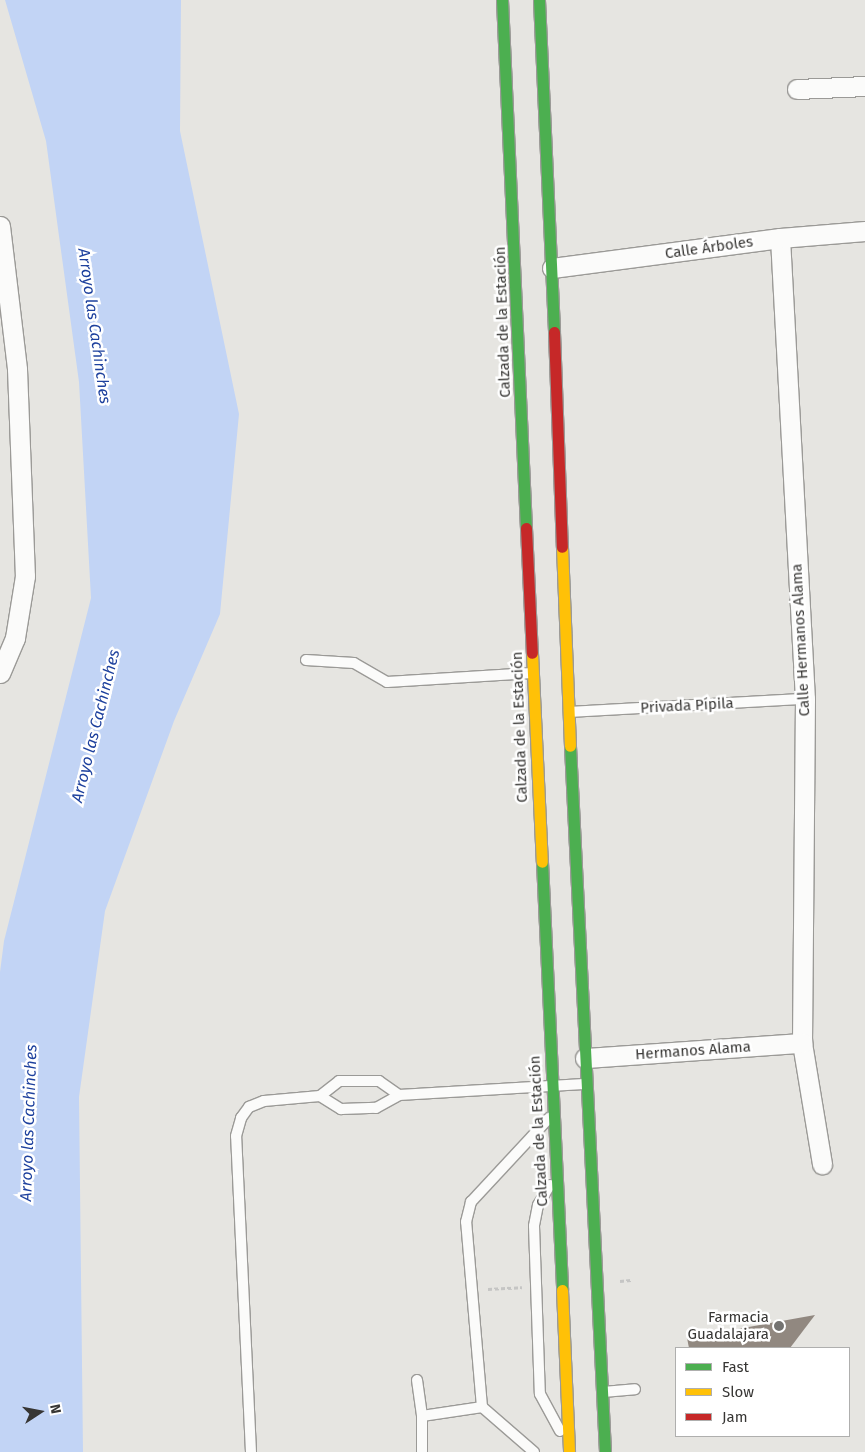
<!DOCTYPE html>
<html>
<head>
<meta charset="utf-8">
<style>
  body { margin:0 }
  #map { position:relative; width:865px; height:1452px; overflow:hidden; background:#e6e5e1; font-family:"Fira Sans",sans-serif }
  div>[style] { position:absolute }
  .water>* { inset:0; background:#c2d4f5 }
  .building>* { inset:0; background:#918880 }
  .path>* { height:3px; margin-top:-1.5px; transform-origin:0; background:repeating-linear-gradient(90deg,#c5c5c4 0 4px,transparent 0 6.5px) }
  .roads { filter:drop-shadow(1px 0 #9b9a97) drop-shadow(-1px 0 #9b9a97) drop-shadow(0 1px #9b9a97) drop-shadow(0 -1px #9b9a97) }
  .lane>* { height:10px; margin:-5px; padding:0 5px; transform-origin:5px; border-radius:5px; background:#fbfbfa }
  .street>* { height:19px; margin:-9.5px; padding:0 9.5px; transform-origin:9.5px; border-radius:9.5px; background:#fbfbfa }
  .fast>* { height:11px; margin:-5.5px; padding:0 5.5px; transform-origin:5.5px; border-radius:5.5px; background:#4caf50 }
  .slow>* { height:11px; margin:-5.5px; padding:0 5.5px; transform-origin:5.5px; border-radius:5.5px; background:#ffc107 }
  .jam>* { height:11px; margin:-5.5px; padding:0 5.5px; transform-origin:5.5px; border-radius:5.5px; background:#c62828 }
  .dots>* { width:14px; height:14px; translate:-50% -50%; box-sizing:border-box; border:2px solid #fff; border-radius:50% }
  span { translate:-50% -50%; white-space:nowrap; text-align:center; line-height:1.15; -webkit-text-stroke:5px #fff; paint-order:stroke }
  .street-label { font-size:15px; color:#373634 }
  .poi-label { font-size:15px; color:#373634 }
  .right { translate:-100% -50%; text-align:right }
  .water-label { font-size:16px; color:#1d409d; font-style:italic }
  .legend { position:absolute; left:675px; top:1347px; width:175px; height:90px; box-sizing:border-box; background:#fff; border:1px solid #afafae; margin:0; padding:6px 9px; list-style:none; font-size:15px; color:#373634 }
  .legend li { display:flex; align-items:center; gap:10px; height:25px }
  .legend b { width:25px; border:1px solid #afafae }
  .north { position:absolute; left:15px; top:1387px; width:50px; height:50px; -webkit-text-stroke:4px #fff; paint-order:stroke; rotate:79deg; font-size:14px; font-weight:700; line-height:20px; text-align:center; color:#373634 }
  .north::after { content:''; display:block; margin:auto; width:18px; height:22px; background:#373634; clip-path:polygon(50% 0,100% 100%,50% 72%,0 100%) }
</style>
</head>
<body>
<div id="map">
  <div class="water">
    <div style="clip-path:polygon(5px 0,181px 0,180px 131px,239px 414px,220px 614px,174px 721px,105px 911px,79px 1097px,83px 1452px,0 1452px,0 972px,4px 941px,91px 598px,79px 382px,46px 141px)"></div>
  </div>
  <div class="building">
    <div style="clip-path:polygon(815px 1315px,790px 1348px,689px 1348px,687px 1338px)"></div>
  </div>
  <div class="path">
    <div style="left:620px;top:1281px;width:11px;rotate:-5deg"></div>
    <div style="left:488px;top:1289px;width:34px;rotate:-3deg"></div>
  </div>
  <div class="roads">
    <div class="lane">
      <div style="left:306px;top:660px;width:48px;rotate:3.6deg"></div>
      <div style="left:354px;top:663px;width:38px;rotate:30deg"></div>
      <div style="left:387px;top:682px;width:145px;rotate:-3.6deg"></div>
      <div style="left:569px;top:712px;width:236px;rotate:-3.2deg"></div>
      <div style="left:320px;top:1096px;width:25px;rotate:32deg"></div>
      <div style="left:341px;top:1109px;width:35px;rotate:-2deg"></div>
      <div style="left:376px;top:1108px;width:26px;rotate:-29deg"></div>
      <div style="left:399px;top:1095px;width:185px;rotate:-3.4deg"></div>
      <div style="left:550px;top:1185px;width:23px;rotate:121deg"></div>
      <div style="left:538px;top:1205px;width:21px;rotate:101deg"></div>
      <div style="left:534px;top:1226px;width:168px;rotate:88deg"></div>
      <div style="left:540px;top:1394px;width:42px;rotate:61.6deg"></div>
      <div style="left:417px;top:1380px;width:36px;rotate:82deg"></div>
      <div style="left:603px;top:1392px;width:32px;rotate:-5deg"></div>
      <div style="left:251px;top:1452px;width:316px;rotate:-92.7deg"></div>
      <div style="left:236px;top:1136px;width:19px;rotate:-74deg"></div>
      <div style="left:241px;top:1118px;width:14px;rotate:-54deg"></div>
      <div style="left:249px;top:1107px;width:16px;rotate:-22deg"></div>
      <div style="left:264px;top:1101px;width:56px;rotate:-5.1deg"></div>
      <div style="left:320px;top:1096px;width:24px;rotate:-38deg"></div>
      <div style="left:339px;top:1081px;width:40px"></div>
      <div style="left:379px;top:1081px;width:24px;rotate:35deg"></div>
      <div style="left:422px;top:1452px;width:36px;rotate:-90deg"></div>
      <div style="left:422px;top:1416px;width:61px;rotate:-8.5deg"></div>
      <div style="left:534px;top:1452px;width:69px;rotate:-139.1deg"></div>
      <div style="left:482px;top:1407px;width:186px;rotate:-94.9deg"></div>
      <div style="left:466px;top:1222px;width:21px;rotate:-76deg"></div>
      <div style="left:471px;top:1202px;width:115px;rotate:-47.1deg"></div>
    </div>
    <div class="street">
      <div style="left:797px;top:89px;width:68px;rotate:-2.5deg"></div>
      <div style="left:0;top:226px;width:144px;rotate:83.2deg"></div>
      <div style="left:17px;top:369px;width:207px;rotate:87.8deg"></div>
      <div style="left:25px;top:576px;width:63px;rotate:99.2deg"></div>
      <div style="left:15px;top:638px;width:38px;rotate:113deg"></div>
      <div style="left:780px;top:238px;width:462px;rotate:86.9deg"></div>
      <div style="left:805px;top:699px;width:344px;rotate:90.5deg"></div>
      <div style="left:802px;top:1043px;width:123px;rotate:80.6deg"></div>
      <div style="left:552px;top:268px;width:230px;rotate:-7.5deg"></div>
      <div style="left:780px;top:238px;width:85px;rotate:-4.7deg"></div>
      <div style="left:585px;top:1058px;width:218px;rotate:-4deg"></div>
    </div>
    <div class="fast">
      <div style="left:502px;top:0;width:529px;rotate:87.4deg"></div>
      <div style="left:539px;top:0;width:332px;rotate:87.4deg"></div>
      <div style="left:570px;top:746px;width:707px;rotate:87.16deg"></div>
      <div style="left:542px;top:862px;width:428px;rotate:87.3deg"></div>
    </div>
    <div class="slow">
      <div style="left:562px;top:547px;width:199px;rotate:87.7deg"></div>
      <div style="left:532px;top:653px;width:209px;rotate:87.3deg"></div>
      <div style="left:562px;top:1290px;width:162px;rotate:87.5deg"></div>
    </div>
    <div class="jam">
      <div style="left:554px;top:332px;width:215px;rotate:87.9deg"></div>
      <div style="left:526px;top:528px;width:125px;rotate:87.3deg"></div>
    </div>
  </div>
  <div class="dots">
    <div style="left:779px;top:1326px;background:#747371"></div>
  </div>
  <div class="street-label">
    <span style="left:709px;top:248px;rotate:-8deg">Calle Árboles</span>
    <span style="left:503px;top:322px;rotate:-92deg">Calzada de la Estación</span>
    <span style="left:801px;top:640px;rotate:-93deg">Calle Hermanos Alama</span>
    <span style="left:687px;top:706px;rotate:-3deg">Privada Pípila</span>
    <span style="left:520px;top:727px;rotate:-92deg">Calzada de la Estación</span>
    <span style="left:693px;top:1051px;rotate:-4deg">Hermanos Alama</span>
    <span style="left:539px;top:1131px;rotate:-93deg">Calzada de la Estación</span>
  </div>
  <div class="poi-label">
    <span class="right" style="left:769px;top:1326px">Farmacia<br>Guadalajara</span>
  </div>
  <div class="water-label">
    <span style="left:94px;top:326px;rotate:82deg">Arroyo las Cachinches</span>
    <span style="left:96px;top:726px;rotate:-76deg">Arroyo las Cachinches</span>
    <span style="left:29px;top:1123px;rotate:-88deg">Arroyo las Cachinches</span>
  </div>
  <ul class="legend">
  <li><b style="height:6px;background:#4caf50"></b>Fast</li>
  <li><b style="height:6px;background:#ffc107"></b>Slow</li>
  <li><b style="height:6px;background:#c62828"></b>Jam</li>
  </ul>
  <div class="north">N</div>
</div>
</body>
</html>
